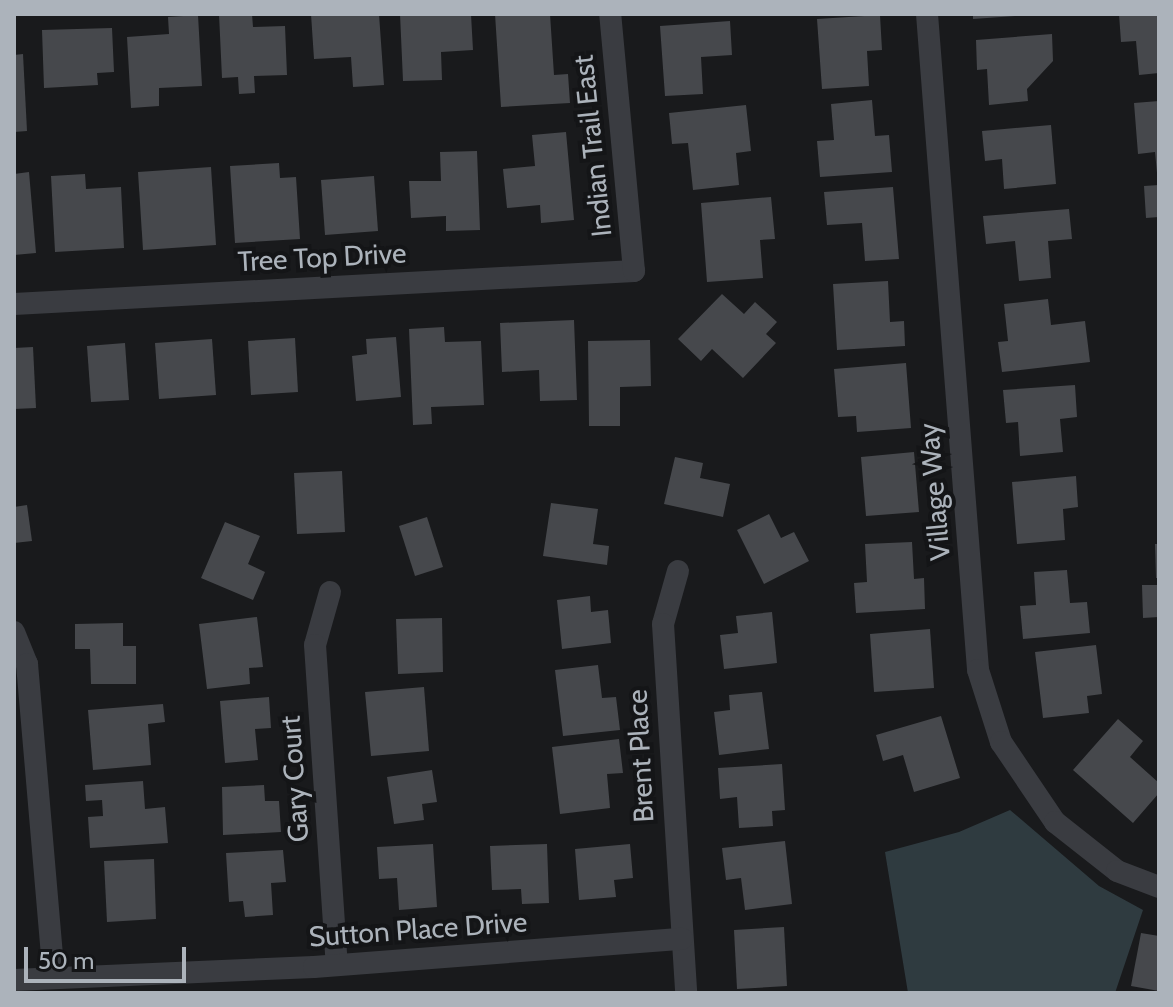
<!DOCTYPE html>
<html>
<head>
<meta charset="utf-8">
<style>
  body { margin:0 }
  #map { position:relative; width:1173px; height:1007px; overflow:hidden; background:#191a1c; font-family:Cabin,sans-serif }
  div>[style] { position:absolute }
  .water>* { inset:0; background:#2f3b40 }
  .building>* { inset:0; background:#46484c }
  .street>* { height:22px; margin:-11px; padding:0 11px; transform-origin:11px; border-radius:11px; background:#3a3c41 }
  span { translate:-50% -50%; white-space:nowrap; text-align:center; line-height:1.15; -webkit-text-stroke:8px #141517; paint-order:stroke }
  .street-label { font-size:28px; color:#acb3bb }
  .frame { position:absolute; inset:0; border:16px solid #acb3bb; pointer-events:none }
  .scale { position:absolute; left:24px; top:947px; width:162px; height:36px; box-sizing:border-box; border:4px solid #acb3bb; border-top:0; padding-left:10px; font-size:24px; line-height:28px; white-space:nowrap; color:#acb3bb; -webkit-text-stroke:6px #141517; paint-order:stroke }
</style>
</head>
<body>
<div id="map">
  <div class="water">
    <div style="clip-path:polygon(1010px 810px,1099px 886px,1143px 910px,1115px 993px,908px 993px,885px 852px,959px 832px)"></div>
  </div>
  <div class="building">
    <div style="clip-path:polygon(219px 14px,252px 14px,253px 27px,285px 26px,287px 75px,254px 76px,255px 93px,239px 94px,238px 77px,222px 78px)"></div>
    <div style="clip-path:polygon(311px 14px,379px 14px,384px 85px,353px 87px,351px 57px,314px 59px)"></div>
    <div style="clip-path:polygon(400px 14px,471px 14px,473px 50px,441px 52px,442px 80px,403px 81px)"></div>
    <div style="clip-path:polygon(495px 14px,550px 14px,554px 75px,568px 74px,570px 103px,501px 107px)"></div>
    <div style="clip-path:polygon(973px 14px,1015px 14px,1015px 16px,973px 19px)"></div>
    <div style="clip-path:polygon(1119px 14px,1159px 14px,1159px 73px,1139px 75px,1136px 41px,1121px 42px)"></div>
    <div style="clip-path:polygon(198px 15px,202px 86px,159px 88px,159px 106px,131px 108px,127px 37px,169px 34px,168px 17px)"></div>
    <div style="clip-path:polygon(880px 15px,882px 50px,867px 51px,869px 86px,822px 89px,817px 19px)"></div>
    <div style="clip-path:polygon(730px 21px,732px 55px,701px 57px,703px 94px,665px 96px,660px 26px)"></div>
    <div style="clip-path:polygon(112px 28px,114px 72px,97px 73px,98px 85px,44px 88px,42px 30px)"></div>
    <div style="clip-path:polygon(1052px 34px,1053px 61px,1027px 89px,1028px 101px,989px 105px,987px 69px,977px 70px,976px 40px)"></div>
    <div style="clip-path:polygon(23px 54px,27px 131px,14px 132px,14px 55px)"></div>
    <div style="clip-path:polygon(872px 100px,875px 136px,889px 135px,892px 172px,820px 177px,817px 141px,834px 140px,831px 104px)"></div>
    <div style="clip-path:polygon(1159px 101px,1159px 173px,1157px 173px,1155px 152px,1138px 154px,1134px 103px)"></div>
    <div style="clip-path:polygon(746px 105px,751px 151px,736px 153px,739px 185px,693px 190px,688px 143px,672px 144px,669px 113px)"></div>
    <div style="clip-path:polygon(1051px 125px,1056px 184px,1004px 189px,1002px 159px,985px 161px,982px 131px)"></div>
    <div style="clip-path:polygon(566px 132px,574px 220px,541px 223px,540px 205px,507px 208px,503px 169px,535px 166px,532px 135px)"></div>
    <div style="clip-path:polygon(477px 151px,480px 230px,446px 231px,446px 216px,411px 218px,409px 181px,441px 181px,440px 152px)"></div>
    <div style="clip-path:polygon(279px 163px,280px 178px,296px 177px,300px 239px,235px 243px,230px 166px)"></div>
    <div style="clip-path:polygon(211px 167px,216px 245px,143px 250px,138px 172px)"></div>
    <div style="clip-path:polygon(29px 172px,36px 253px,14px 255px,14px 174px)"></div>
    <div style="clip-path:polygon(85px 174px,86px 189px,121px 187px,124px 248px,55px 252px,51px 176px)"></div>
    <div style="clip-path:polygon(374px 176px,378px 231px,325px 235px,321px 180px)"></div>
    <div style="clip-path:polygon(1159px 185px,1159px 217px,1146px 218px,1144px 186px)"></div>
    <div style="clip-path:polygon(893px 187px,899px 259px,865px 261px,862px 223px,827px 225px,824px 192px)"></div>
    <div style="clip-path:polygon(771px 197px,775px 239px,760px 240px,763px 278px,707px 282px,701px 203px)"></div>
    <div style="clip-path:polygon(1069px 209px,1072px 239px,1048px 241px,1051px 278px,1019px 281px,1015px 241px,986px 244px,983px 216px)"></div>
    <div style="clip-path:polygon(888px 281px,890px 322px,904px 321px,905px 346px,837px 350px,833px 284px)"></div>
    <div style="clip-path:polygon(722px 294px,744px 314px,755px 302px,777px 322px,766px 334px,776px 343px,743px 378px,712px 349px,701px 361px,678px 339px)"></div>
    <div style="clip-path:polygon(1048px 299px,1051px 325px,1085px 321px,1090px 362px,1002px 372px,998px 342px,1008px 341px,1004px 304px)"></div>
    <div style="clip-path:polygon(574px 320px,577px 400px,540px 401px,539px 370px,502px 372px,500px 323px)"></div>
    <div style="clip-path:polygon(444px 327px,445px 342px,481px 341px,484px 405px,431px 407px,432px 424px,413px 425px,409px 329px)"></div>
    <div style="clip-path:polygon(396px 337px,401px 397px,356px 401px,352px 356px,367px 354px,366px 339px)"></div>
    <div style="clip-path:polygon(295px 338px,298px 392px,251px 395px,248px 341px)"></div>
    <div style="clip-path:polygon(212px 339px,216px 395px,159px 399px,155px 343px)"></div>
    <div style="clip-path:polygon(650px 340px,651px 386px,620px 387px,620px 426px,589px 426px,588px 341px)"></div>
    <div style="clip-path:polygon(125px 343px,129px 400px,91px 402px,87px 346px)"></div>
    <div style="clip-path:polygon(33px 347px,36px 408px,14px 409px,14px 348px)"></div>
    <div style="clip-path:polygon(906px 363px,911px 428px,857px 432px,856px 416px,838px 417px,834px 369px)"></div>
    <div style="clip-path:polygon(1075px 385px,1077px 417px,1060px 419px,1063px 452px,1020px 456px,1018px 422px,1006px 423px,1003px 390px)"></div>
    <div style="clip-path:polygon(914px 452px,919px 512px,866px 516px,861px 457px)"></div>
    <div style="clip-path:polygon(675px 457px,703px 463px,700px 478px,730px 484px,723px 517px,664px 504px)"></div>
    <div style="clip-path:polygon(342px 471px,345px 532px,297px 534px,294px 473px)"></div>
    <div style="clip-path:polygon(1076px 476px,1078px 507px,1063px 509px,1065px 540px,1017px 544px,1012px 482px)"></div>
    <div style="clip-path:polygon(551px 503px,598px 509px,593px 544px,609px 546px,607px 565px,543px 556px)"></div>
    <div style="clip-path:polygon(27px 505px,32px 541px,14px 543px,14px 507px)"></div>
    <div style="clip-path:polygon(769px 514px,781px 538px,794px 532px,809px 561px,764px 584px,737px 530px)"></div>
    <div style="clip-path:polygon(427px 517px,443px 567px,415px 576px,399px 526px)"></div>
    <div style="clip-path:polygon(225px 522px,260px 536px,248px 564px,265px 572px,253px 600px,201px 578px)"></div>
    <div style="clip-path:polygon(912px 542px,914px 579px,924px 578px,925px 609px,856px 613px,854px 583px,867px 582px,865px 544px)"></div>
    <div style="clip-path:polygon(1155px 544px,1159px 544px,1159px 578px,1156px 578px)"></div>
    <div style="clip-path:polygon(1067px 570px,1070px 603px,1087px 602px,1090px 633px,1023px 639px,1020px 606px,1036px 605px,1034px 572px)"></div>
    <div style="clip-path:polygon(1142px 585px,1159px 585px,1159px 617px,1143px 618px)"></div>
    <div style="clip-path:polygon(590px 596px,591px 612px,608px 610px,611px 643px,562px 649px,557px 600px)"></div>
    <div style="clip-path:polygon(772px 612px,777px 663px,724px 669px,720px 635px,738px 633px,736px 616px)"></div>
    <div style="clip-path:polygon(257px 617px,263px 667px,249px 668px,250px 684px,207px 689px,199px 624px)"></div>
    <div style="clip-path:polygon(442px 618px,443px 672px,398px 674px,396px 619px)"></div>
    <div style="clip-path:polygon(123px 623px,123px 646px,136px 646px,136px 684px,91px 684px,90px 649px,75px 649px,75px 624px)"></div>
    <div style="clip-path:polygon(930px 629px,934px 688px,874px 692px,870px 634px)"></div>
    <div style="clip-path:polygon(1096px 645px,1102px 694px,1087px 696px,1089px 713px,1043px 718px,1035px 652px)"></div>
    <div style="clip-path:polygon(598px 665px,602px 698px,616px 697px,620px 730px,563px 736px,555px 670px)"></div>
    <div style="clip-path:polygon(424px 687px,429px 751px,371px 756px,365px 692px)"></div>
    <div style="clip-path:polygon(762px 692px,769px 749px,719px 755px,714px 712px,730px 710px,729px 695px)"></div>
    <div style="clip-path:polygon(269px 697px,271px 728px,255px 729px,258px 760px,225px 763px,220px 701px)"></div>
    <div style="clip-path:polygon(163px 704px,165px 722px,148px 724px,151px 765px,93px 770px,88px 710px)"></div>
    <div style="clip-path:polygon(941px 716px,960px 778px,914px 792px,903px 755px,883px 761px,876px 735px)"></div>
    <div style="clip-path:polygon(1118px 719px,1143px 741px,1130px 757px,1159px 783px,1159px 793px,1133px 823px,1073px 770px)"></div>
    <div style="clip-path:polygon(619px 739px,623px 773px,607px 774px,610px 808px,560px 814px,552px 747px)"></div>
    <div style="clip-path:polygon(782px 764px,785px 810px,772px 811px,773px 826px,739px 828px,737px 797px,720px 799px,718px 768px)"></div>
    <div style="clip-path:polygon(432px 770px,437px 802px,422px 804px,424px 820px,394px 824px,387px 777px)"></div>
    <div style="clip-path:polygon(143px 781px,145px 809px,165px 807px,168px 843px,90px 848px,88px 817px,103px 816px,102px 800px,86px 801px,85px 785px)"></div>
    <div style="clip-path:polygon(264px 785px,265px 801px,279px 801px,281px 832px,223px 835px,222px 787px)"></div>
    <div style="clip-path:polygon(785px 841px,792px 904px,745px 910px,741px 878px,726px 880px,722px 848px)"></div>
    <div style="clip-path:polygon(433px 844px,437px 907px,399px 910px,397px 878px,379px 879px,377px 847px)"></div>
    <div style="clip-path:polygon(547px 844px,549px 903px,522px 904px,521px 889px,492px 890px,490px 846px)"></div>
    <div style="clip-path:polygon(630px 844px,633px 878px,614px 880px,616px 897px,579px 900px,575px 849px)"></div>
    <div style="clip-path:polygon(283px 850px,286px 882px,271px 883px,273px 915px,245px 917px,243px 901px,229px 902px,226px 853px)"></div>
    <div style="clip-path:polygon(154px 859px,156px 919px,107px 922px,104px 861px)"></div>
    <div style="clip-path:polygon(784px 927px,787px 986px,737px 989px,734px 930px)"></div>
    <div style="clip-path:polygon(1141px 933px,1159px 936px,1159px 991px,1131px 986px)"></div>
  </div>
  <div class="street">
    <div style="left:927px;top:14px;width:658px;rotate:85.55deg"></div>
    <div style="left:978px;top:670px;width:76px;rotate:72.3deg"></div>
    <div style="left:1001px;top:742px;width:97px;rotate:56deg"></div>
    <div style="left:1055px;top:822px;width:79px;rotate:38.3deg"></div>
    <div style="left:1117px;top:871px;width:45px;rotate:20.9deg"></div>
    <div style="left:14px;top:304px;width:621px;rotate:-3.05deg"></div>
    <div style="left:634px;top:271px;width:258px;rotate:-95.3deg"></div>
    <div style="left:678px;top:571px;width:55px;rotate:105.8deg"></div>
    <div style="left:663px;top:624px;width:370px;rotate:86.4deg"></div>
    <div style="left:330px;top:592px;width:55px;rotate:105.8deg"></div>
    <div style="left:315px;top:645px;width:320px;rotate:86.1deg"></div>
    <div style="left:14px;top:632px;width:35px;rotate:68deg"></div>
    <div style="left:27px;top:664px;width:315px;rotate:85.1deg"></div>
    <div style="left:14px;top:980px;width:300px;rotate:-2.5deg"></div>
    <div style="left:314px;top:967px;width:369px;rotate:-4.4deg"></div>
  </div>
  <div class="street-label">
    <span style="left:592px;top:146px;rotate:-96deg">Indian Trail East</span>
    <span style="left:322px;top:257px;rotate:-3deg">Tree Top Drive</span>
    <span style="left:934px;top:492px;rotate:-95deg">Village Way</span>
    <span style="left:640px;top:756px;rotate:-93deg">Brent Place</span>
    <span style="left:294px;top:779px;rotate:-94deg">Gary Court</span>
    <span style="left:418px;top:929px;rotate:-4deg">Sutton Place Drive</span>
  </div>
  <div class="frame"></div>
  <div class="scale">50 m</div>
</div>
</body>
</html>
